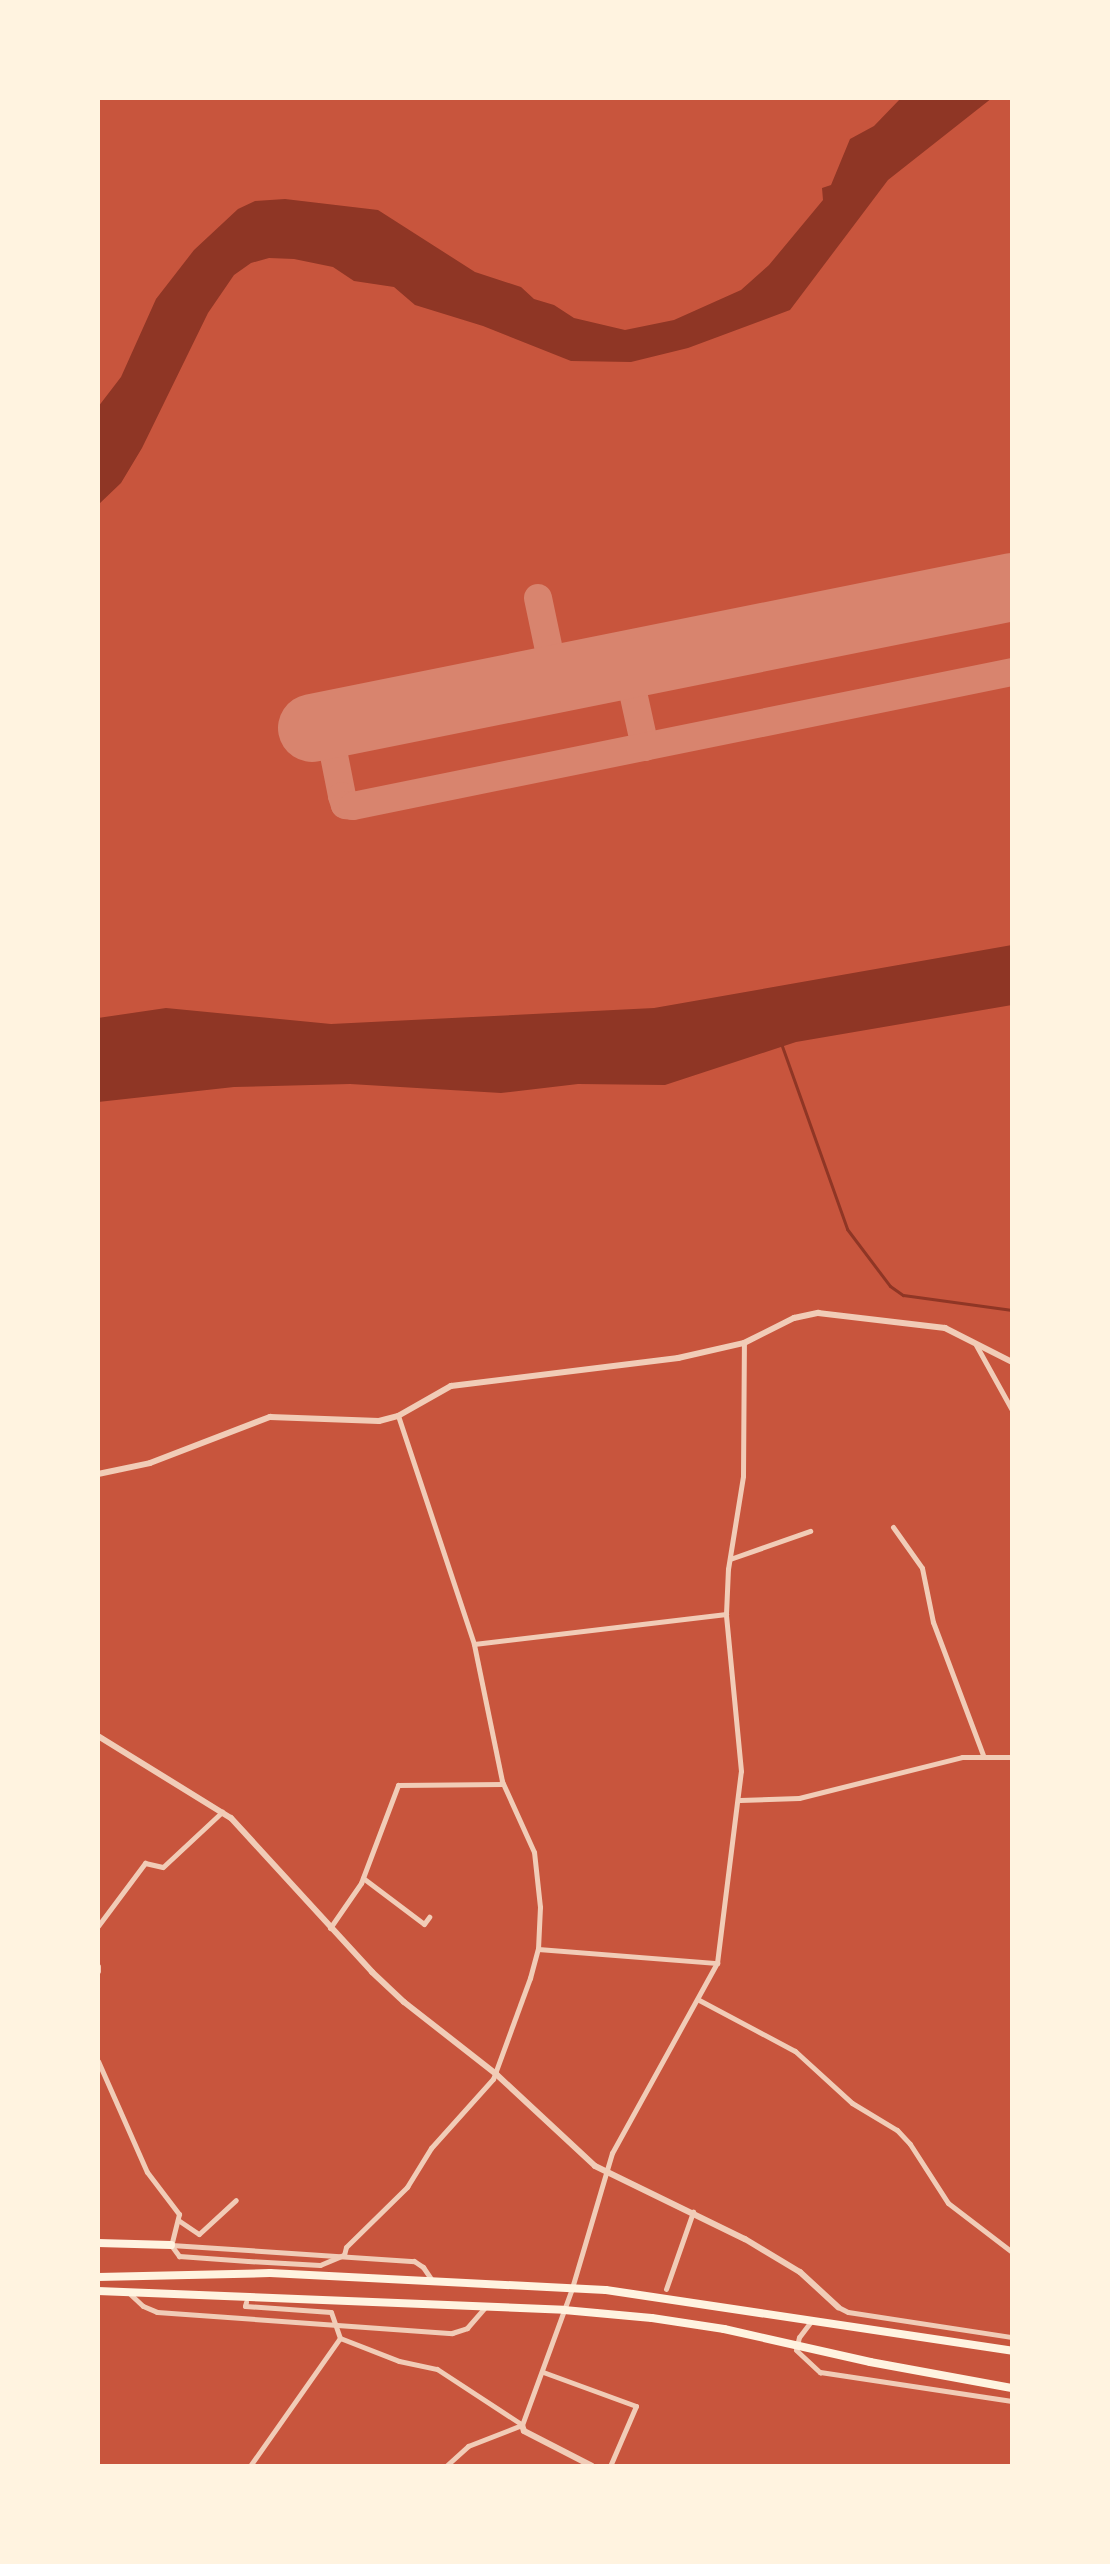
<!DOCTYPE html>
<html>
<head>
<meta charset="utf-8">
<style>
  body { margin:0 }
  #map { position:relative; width:1110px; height:2564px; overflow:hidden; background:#c8553d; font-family:"Alegreya Sans",sans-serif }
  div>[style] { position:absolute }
  .water>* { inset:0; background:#8f3625 }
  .stream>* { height:3px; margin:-1.5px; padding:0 1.5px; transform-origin:1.5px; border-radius:1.5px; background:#8f3625 }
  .taxiway>* { height:28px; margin:-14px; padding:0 14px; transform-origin:14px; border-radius:14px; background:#d8846e }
  .runway>* { height:68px; margin:-34px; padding:0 34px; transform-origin:34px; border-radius:34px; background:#d8846e }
  .minor>* { height:5px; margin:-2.5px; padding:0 2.5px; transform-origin:2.5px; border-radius:2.5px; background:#f1ccb7 }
  .tertiary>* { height:6px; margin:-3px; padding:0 3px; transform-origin:3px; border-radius:3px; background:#f1ccb7 }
  .trunk>* { height:8px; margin:-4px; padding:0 4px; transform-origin:4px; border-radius:4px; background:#fff3e0 }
  span { translate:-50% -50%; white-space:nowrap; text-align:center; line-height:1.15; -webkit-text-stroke:7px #fff3e0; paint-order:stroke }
  .frame { position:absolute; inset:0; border:100px solid #fff3e0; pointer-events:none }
</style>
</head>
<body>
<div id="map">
  <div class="water">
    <div style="clip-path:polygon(901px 98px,992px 98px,888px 180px,790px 310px,688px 348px,631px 362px,571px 361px,483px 326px,415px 305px,394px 287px,354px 281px,333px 267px,294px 259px,269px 258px,251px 263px,234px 275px,208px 313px,142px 448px,121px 483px,98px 505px,98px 407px,121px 377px,156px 299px,194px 250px,238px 209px,255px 201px,285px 199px,378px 210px,475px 272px,521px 287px,534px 299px,554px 305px,574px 318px,625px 330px,674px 320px,741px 290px,769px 265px,823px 200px,822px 188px,831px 185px,850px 139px,874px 126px)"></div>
    <div style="clip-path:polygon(1012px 945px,1012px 1005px,796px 1042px,665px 1085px,578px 1084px,501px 1093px,350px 1084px,234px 1087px,98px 1102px,98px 1018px,166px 1008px,331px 1024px,654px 1008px)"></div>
  </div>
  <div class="stream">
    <div style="left:782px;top:1046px;width:194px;rotate:70.4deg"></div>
    <div style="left:847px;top:1229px;width:71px;rotate:53deg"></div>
    <div style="left:890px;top:1286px;width:16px;rotate:35deg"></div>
    <div style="left:903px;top:1295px;width:110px;rotate:7.8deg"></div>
  </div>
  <div class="taxiway">
    <div style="left:538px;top:598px;width:83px;rotate:78.1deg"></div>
    <div style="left:627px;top:665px;width:84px;rotate:77.6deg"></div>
    <div style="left:328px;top:725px;width:72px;rotate:78.8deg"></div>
    <div style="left:342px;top:796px;width:9px;rotate:72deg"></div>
    <div style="left:345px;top:805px;width:8px;rotate:7deg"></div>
    <div style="left:353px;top:806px;width:672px;rotate:-11.49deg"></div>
  </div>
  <div class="runway">
    <div style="left:312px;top:728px;width:714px;rotate:-11.39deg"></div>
  </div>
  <div class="minor">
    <div style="left:976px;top:1345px;width:74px;rotate:61deg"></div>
    <div style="left:893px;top:1527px;width:50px;rotate:54.7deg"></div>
    <div style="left:922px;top:1568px;width:55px;rotate:78.5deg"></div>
    <div style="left:933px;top:1622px;width:142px;rotate:69.4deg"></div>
    <div style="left:730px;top:1559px;width:85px;rotate:-19.3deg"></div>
    <div style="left:474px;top:1644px;width:254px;rotate:-6.8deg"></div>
    <div style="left:740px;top:1800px;width:59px;rotate:-1.9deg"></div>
    <div style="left:799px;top:1798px;width:168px;rotate:-14.1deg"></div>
    <div style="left:962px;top:1757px;width:50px"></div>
    <div style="left:363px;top:1878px;width:76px;rotate:37deg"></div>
    <div style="left:424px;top:1924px;width:9px;rotate:-54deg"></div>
    <div style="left:98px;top:1926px;width:79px;rotate:-53.3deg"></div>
    <div style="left:145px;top:1863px;width:18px;rotate:13deg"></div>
    <div style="left:163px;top:1867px;width:81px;rotate:-43deg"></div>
    <div style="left:330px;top:1928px;width:55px;rotate:-55.4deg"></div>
    <div style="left:361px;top:1883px;width:105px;rotate:-69.3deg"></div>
    <div style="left:398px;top:1785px;width:105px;rotate:-0.5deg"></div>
    <div style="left:538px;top:1949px;width:180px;rotate:4.5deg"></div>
    <div style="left:98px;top:1966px;width:5px;rotate:90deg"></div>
    <div style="left:699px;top:2000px;width:109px;rotate:28deg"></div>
    <div style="left:795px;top:2051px;width:77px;rotate:42.4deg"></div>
    <div style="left:852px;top:2103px;width:52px;rotate:31deg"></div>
    <div style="left:897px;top:2130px;width:19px;rotate:47deg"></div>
    <div style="left:910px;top:2144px;width:70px;rotate:57.2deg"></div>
    <div style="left:948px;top:2203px;width:81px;rotate:37.4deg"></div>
    <div style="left:98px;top:2061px;width:121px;rotate:66.2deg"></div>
    <div style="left:147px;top:2172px;width:53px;rotate:52.7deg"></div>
    <div style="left:179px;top:2214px;width:32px;rotate:104deg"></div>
    <div style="left:171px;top:2245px;width:244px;rotate:3.8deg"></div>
    <div style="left:414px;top:2261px;width:11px;rotate:34deg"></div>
    <div style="left:423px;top:2267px;width:18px;rotate:56deg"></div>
    <div style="left:178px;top:2220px;width:25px;rotate:34deg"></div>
    <div style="left:199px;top:2234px;width:50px;rotate:-42.6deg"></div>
    <div style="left:171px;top:2245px;width:14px;rotate:54deg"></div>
    <div style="left:179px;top:2256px;width:69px;rotate:4.1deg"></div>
    <div style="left:248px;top:2261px;width:72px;rotate:3.2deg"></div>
    <div style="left:320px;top:2265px;width:26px;rotate:-23deg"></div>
    <div style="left:344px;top:2255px;width:8px;rotate:-76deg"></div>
    <div style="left:346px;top:2247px;width:86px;rotate:-44.5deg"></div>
    <div style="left:407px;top:2187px;width:46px;rotate:-58.4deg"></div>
    <div style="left:431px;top:2148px;width:93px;rotate:-48.1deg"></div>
    <div style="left:493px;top:2079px;width:108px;rotate:-69.9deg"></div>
    <div style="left:530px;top:1978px;width:30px;rotate:-75deg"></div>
    <div style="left:538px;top:1949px;width:42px;rotate:-87.3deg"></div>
    <div style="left:540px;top:1907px;width:55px;rotate:-96.2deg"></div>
    <div style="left:534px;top:1852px;width:78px;rotate:-114.3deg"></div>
    <div style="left:502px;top:1781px;width:140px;rotate:-101.6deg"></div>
    <div style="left:474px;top:1644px;width:240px;rotate:-108.4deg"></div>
    <div style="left:666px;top:2289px;width:82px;rotate:-70.7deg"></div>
    <div style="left:129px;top:2293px;width:19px;rotate:43deg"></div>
    <div style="left:143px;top:2306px;width:15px;rotate:23deg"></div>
    <div style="left:157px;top:2312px;width:296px;rotate:4.1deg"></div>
    <div style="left:452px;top:2333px;width:16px;rotate:-18deg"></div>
    <div style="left:467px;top:2328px;width:28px;rotate:-49deg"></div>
    <div style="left:246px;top:2302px;width:4px;rotate:104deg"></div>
    <div style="left:245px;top:2306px;width:86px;rotate:4deg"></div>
    <div style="left:331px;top:2312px;width:28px;rotate:71deg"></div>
    <div style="left:340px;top:2338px;width:63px;rotate:21.3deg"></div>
    <div style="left:399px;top:2361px;width:39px;rotate:12deg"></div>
    <div style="left:437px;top:2369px;width:100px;rotate:33.2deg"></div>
    <div style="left:838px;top:2307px;width:11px;rotate:27deg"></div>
    <div style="left:848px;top:2312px;width:166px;rotate:8.7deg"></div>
    <div style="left:812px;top:2320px;width:21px;rotate:127deg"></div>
    <div style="left:799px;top:2337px;width:13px;rotate:103deg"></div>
    <div style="left:796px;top:2350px;width:33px;rotate:43deg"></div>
    <div style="left:820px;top:2372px;width:194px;rotate:8.6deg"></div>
    <div style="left:543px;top:2372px;width:99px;rotate:20.1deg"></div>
    <div style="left:636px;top:2406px;width:65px;rotate:113.4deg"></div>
    <div style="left:250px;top:2466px;width:156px;rotate:-54.9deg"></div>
    <div style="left:446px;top:2466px;width:30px;rotate:-42deg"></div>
    <div style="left:468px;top:2446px;width:58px;rotate:-21.3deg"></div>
    <div style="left:522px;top:2425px;width:146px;rotate:-69.9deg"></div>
    <div style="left:572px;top:2288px;width:141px;rotate:-73.5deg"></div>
    <div style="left:612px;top:2153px;width:217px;rotate:-61.1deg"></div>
    <div style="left:717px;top:1963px;width:193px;rotate:-82.9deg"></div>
    <div style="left:741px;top:1771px;width:158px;rotate:-95.5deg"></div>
    <div style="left:726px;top:1614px;width:45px;rotate:-87.5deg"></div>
    <div style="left:728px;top:1569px;width:94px;rotate:-80.8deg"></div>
    <div style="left:743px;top:1476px;width:133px;rotate:-89.6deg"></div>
  </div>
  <div class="tertiary">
    <div style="left:98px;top:1474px;width:53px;rotate:-11.9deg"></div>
    <div style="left:150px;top:1463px;width:129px;rotate:-21deg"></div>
    <div style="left:270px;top:1417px;width:109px;rotate:2.1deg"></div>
    <div style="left:379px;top:1421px;width:20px;rotate:-15deg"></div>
    <div style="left:398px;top:1416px;width:61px;rotate:-29.5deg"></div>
    <div style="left:451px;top:1386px;width:229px;rotate:-7deg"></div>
    <div style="left:678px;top:1358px;width:68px;rotate:-12.8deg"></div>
    <div style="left:744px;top:1343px;width:56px;rotate:-26.6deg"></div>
    <div style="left:794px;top:1318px;width:25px;rotate:-12deg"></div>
    <div style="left:818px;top:1313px;width:128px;rotate:6.7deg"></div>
    <div style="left:945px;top:1328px;width:75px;rotate:26.9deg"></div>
    <div style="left:98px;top:1736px;width:156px;rotate:31.7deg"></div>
    <div style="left:231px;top:1818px;width:209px;rotate:47.5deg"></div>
    <div style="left:372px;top:1972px;width:44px;rotate:43.2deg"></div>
    <div style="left:404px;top:2002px;width:117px;rotate:38deg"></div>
    <div style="left:496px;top:2074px;width:135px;rotate:42.9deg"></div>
    <div style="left:595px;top:2166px;width:167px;rotate:26deg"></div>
    <div style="left:745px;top:2239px;width:64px;rotate:31deg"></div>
    <div style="left:800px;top:2272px;width:52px;rotate:42.6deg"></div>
    <div style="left:522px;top:2425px;width:6px;rotate:72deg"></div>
    <div style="left:524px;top:2431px;width:76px;rotate:27.2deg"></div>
  </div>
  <div class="trunk">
    <div style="left:98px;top:2243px;width:73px;rotate:1.6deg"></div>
    <div style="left:98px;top:2277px;width:172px;rotate:-1.3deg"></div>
    <div style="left:270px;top:2273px;width:336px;rotate:2.9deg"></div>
    <div style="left:606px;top:2290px;width:411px;rotate:8.5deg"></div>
    <div style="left:98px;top:2291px;width:466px;rotate:2.3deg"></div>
    <div style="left:564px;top:2310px;width:88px;rotate:5.2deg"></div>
    <div style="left:652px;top:2318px;width:73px;rotate:8.7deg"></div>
    <div style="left:724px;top:2329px;width:150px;rotate:12.7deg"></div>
    <div style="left:870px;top:2362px;width:144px;rotate:10.4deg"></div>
  </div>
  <div class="frame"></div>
</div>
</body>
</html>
